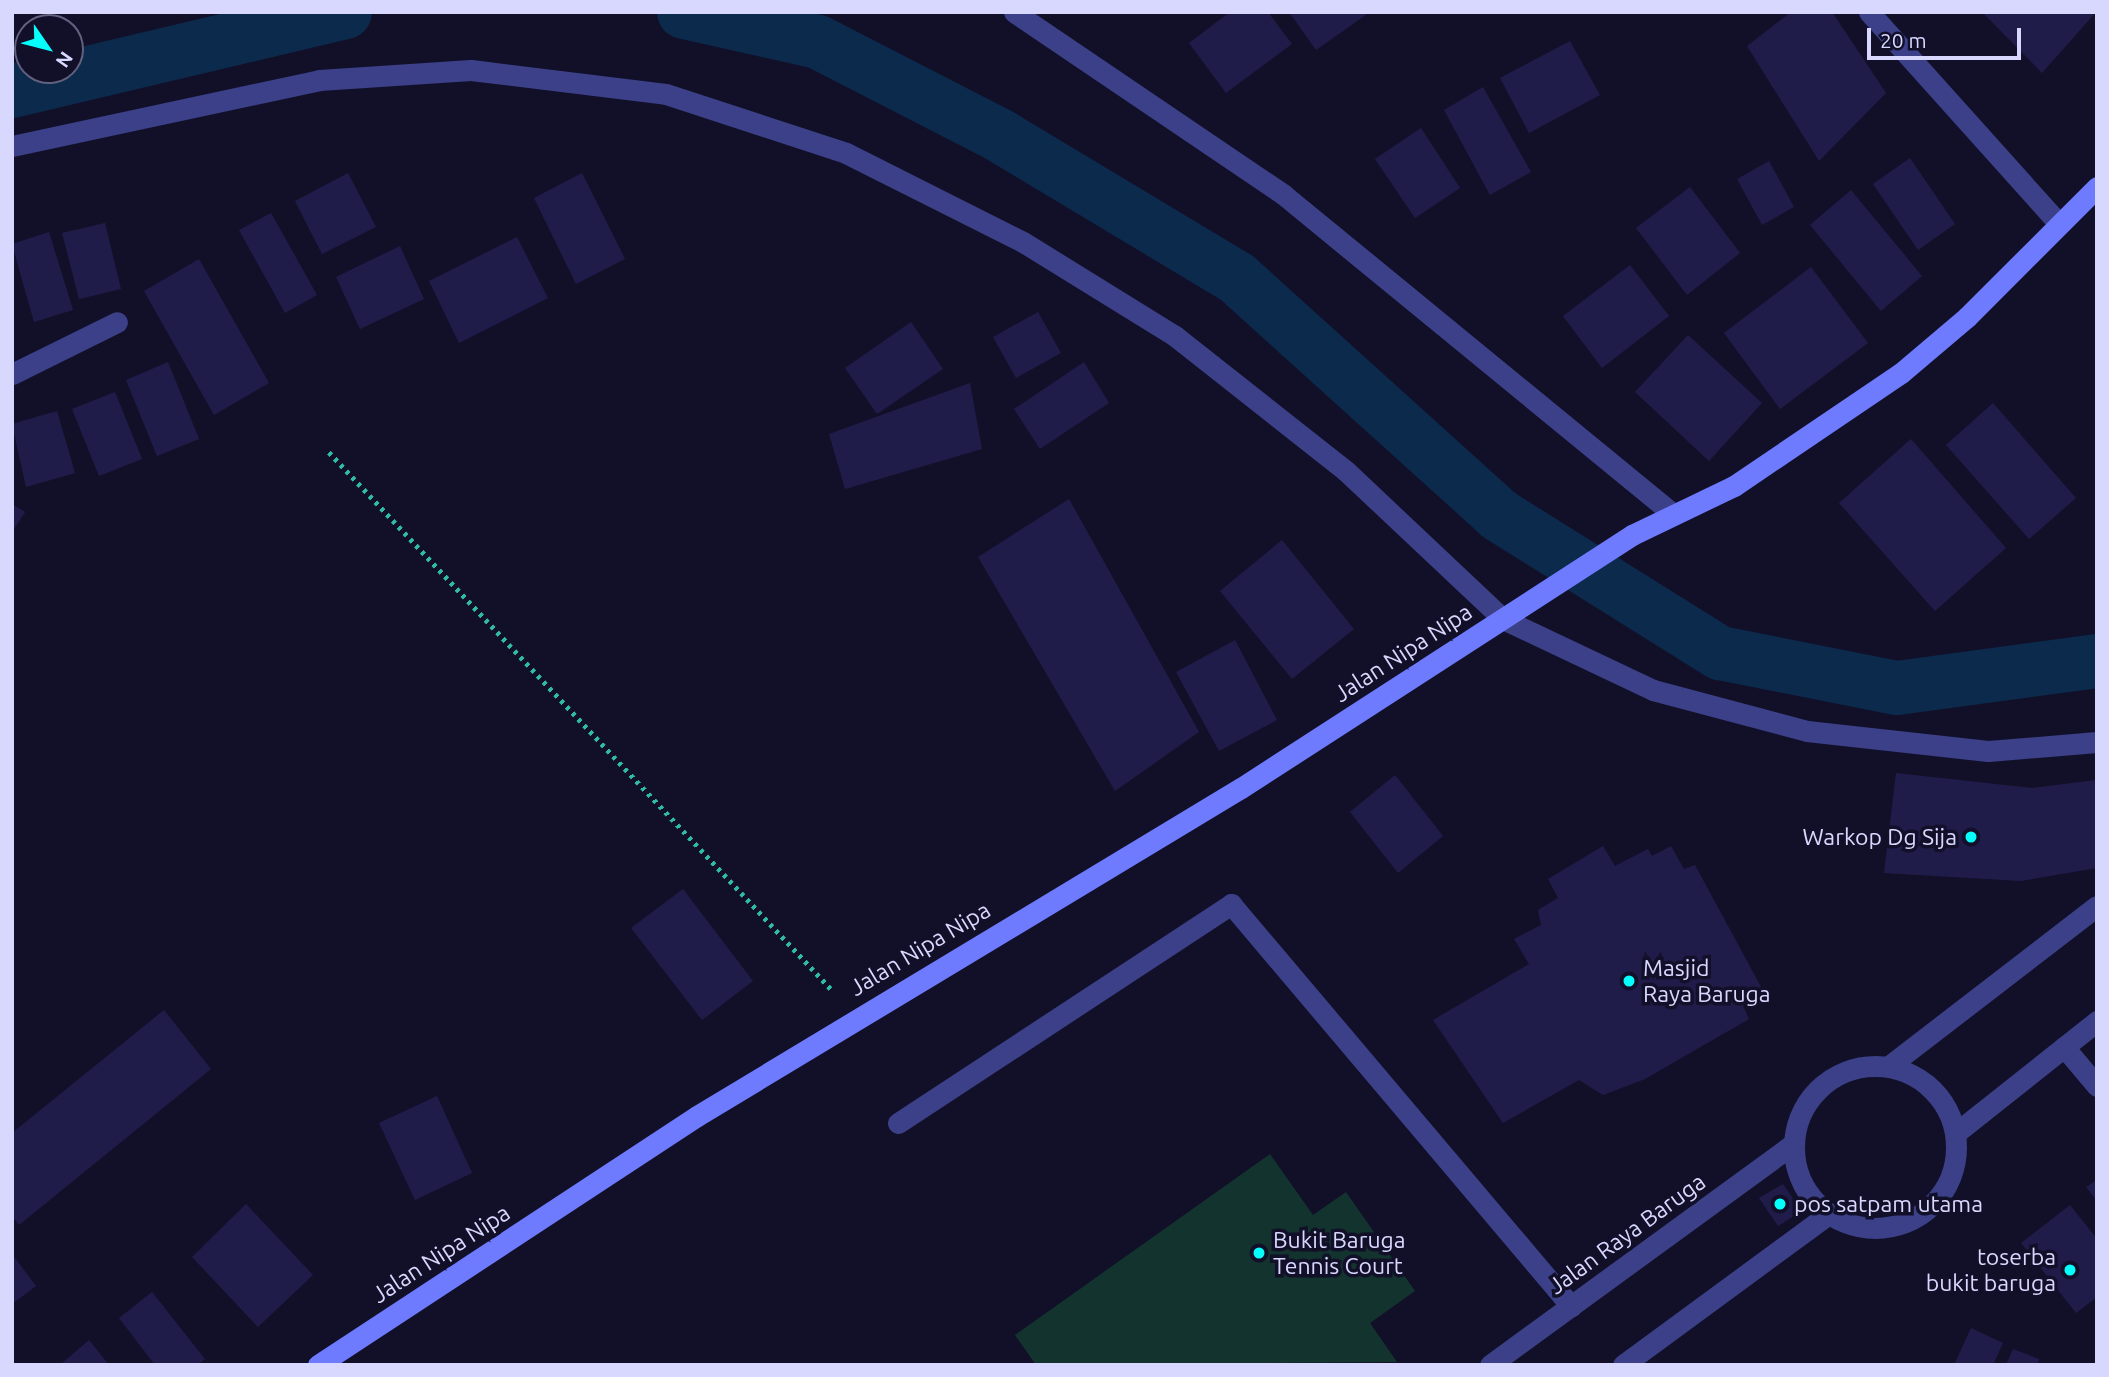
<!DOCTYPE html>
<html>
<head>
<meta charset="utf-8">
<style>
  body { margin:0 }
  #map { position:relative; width:2109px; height:1377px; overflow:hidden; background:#121029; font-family:Ubuntu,sans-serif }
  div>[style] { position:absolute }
  .green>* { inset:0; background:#13332e }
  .canal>* { height:54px; margin:-27px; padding:0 27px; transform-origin:27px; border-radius:27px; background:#0c2a4c }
  .building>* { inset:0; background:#201c4a }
  .path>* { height:4.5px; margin-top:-2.25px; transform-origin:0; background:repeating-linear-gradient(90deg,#2fbca4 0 3.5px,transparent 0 8.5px) }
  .street>* { height:21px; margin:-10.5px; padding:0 10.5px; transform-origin:10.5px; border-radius:10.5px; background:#3b4088 }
  .street>.ring { margin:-10.5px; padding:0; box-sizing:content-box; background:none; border:21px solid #3b4088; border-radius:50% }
  .secondary>* { height:21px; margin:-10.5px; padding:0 10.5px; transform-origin:10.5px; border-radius:10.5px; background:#6f7bff }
  .dots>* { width:19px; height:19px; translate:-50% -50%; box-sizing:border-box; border:4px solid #121029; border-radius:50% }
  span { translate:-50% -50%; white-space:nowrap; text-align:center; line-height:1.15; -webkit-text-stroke:7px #121029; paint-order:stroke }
  .street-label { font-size:23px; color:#d8d8ff }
  .poi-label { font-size:23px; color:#d8d8ff }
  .right { translate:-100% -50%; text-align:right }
  .left { translate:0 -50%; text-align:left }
  .frame { position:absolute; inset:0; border:14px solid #d8d8ff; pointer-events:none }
  .north { position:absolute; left:14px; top:14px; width:70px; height:70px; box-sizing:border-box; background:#121029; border:2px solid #61607f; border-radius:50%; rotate:125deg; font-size:19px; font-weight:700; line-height:28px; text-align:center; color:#d8d8ff }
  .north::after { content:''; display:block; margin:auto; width:24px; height:32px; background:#04fffc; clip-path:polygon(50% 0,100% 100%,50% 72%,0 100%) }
  .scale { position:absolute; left:1867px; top:28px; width:154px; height:32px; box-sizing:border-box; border:4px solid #d8d8ff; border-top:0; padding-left:9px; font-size:21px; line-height:24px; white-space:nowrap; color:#d8d8ff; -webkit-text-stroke:5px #121029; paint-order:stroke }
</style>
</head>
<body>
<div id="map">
  <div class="green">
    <div style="clip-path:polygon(1270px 1154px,1313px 1215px,1346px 1192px,1415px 1291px,1370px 1323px,1397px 1362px,1036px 1365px,1015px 1335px)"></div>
  </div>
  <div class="canal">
    <div style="left:684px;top:12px;width:137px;rotate:12.6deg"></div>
    <div style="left:818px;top:42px;width:203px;rotate:27.2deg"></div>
    <div style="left:999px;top:135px;width:278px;rotate:31deg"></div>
    <div style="left:1237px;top:278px;width:353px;rotate:42.1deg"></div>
    <div style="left:1499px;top:515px;width:261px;rotate:32deg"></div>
    <div style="left:1720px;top:653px;width:180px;rotate:11.2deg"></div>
    <div style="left:1897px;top:688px;width:202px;rotate:-7.7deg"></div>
    <div style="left:12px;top:91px;width:342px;rotate:-13.3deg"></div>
  </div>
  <div class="building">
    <div style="clip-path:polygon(1230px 12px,1268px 12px,1292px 44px,1226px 93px,1189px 43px)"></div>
    <div style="clip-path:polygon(1289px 12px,1366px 12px,1367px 14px,1316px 50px)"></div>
    <div style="clip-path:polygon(1791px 12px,1832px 12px,1886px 93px,1819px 161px,1747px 46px)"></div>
    <div style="clip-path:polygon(1982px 12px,2096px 12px,2042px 73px)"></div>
    <div style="clip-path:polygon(1570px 41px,1600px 95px,1529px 133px,1500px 78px)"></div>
    <div style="clip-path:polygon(1483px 87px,1531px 172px,1490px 195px,1444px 110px)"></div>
    <div style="clip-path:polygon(1421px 128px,1460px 188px,1415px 218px,1375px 159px)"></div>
    <div style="clip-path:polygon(1910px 158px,1955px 224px,1918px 250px,1873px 184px)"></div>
    <div style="clip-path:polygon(1769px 161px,1794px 207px,1762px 225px,1737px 179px)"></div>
    <div style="clip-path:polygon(348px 173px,376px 227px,322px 254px,295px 201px)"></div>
    <div style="clip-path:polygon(582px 173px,625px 259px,576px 284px,534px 198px)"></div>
    <div style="clip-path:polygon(1690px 187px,1740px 253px,1687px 295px,1636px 228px)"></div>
    <div style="clip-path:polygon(1851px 190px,1922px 276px,1881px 311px,1810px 225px)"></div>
    <div style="clip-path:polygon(271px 213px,317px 295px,285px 313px,239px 230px)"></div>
    <div style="clip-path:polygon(105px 223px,121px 289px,79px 299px,62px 233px)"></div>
    <div style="clip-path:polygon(49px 232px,73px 310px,34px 322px,12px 244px)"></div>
    <div style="clip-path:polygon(517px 237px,548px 298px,459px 343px,429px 281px)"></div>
    <div style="clip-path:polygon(400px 246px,424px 299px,360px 329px,336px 277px)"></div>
    <div style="clip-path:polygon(199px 259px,269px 383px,214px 415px,144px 291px)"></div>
    <div style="clip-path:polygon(1630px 265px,1669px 316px,1602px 368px,1563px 316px)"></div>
    <div style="clip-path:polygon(1811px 267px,1868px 343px,1780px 409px,1724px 333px)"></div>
    <div style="clip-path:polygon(1038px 312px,1061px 353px,1016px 378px,993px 337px)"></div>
    <div style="clip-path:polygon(911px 322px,943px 369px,877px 414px,845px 368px)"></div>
    <div style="clip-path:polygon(1688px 335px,1762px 403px,1709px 461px,1635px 392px)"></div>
    <div style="clip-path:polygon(168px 362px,199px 439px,157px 456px,126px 380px)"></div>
    <div style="clip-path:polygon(1084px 362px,1109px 403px,1040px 449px,1014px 409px)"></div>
    <div style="clip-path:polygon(970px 383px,982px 449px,845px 489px,829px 434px)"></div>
    <div style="clip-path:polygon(115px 392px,142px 459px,99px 476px,72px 409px)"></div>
    <div style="clip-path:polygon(1993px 403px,2076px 498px,2029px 539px,1946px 445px)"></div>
    <div style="clip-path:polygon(57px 411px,75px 473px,26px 487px,12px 424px)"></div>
    <div style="clip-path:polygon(1911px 439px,2006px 548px,1935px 611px,1839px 503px)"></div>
    <div style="clip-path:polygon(1069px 499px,1199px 732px,1115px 791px,978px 557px)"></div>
    <div style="clip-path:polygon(12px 504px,25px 512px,12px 532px)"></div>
    <div style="clip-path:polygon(1282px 540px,1354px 629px,1292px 679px,1220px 591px)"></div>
    <div style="clip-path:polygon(1235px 640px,1277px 720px,1219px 751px,1176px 672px)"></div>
    <div style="clip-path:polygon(1896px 773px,2032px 788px,2097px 780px,2097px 868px,2020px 881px,1884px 873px)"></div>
    <div style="clip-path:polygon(1395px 775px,1443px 836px,1398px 873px,1350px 812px)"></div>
    <div style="clip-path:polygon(1603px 846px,1615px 866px,1648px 849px,1652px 856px,1671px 846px,1684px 869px,1695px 865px,1767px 998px,1744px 1008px,1749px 1019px,1645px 1079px,1603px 1095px,1579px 1080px,1503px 1123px,1433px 1020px,1529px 964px,1514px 939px,1541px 925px,1538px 910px,1558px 898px,1548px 879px)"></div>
    <div style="clip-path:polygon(683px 889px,753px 981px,702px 1020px,631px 928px)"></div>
    <div style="clip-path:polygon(164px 1010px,211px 1069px,19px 1225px,12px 1216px,12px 1133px)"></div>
    <div style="clip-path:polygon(437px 1096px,472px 1173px,415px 1200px,379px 1123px)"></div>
    <div style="clip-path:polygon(2097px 1180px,2097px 1201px,2086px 1187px)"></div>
    <div style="clip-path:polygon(1783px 1184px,1802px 1211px,1778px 1226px,1759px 1198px)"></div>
    <div style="clip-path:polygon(246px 1204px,313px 1275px,258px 1327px,192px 1257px)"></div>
    <div style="clip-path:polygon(2070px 1205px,2097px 1239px,2097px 1297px,2076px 1313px,2021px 1243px)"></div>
    <div style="clip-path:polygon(12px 1254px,36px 1286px,12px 1304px)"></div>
    <div style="clip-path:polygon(152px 1292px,205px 1359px,197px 1365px,155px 1365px,119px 1318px)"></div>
    <div style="clip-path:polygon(1971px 1328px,2003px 1343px,1993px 1365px,1954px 1365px)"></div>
    <div style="clip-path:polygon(89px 1340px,109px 1365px,60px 1365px)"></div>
    <div style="clip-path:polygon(2013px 1349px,2039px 1359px,2037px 1365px,2006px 1365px)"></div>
  </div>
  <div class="path">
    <div style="left:329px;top:452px;width:737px;rotate:46.93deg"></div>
  </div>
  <div class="street">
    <div style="left:1014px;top:12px;width:326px;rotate:34.1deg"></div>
    <div style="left:1284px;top:195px;width:503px;rotate:39.35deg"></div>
    <div style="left:1869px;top:12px;width:285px;rotate:48.1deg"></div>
    <div style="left:12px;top:146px;width:314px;rotate:-12.1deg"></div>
    <div style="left:319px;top:80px;width:152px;rotate:-3.8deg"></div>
    <div style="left:471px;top:70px;width:196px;rotate:7deg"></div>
    <div style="left:666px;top:94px;width:189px;rotate:18.1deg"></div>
    <div style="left:846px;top:153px;width:198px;rotate:26.7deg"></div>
    <div style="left:1023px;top:242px;width:179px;rotate:31.7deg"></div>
    <div style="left:1175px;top:336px;width:218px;rotate:38.3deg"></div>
    <div style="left:1346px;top:471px;width:216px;rotate:43.3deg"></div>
    <div style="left:1503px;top:619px;width:166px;rotate:25.3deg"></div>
    <div style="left:1653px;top:690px;width:159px;rotate:14.9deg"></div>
    <div style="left:1807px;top:731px;width:182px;rotate:6.3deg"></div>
    <div style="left:1988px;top:751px;width:109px;rotate:-4.7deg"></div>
    <div style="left:12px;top:374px;width:117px;rotate:-26.3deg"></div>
    <div style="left:2064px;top:1047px;width:51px;rotate:49.8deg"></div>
    <div class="ring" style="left:1794px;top:1066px;width:141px;height:141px"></div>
    <div style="left:1889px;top:1066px;width:262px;rotate:-37.6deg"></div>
    <div style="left:898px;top:1123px;width:399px;rotate:-33.3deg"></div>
    <div style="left:1231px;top:904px;width:527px;rotate:49.78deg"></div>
    <div style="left:1957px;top:1132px;width:179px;rotate:-38.4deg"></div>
    <div style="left:1490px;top:1365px;width:375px;rotate:-36.1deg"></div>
    <div style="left:1623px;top:1365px;width:253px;rotate:-36.3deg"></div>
  </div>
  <div class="secondary">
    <div style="left:318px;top:1365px;width:453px;rotate:-33.3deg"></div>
    <div style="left:697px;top:1116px;width:635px;rotate:-31.09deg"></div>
    <div style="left:1241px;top:788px;width:466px;rotate:-32.9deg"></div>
    <div style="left:1632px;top:535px;width:113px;rotate:-25.7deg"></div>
    <div style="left:1734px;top:486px;width:202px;rotate:-34.1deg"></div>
    <div style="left:1901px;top:373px;width:87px;rotate:-40.3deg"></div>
    <div style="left:1967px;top:317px;width:184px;rotate:-45deg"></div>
  </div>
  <div class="dots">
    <div style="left:1971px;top:837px;background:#04fffc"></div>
    <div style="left:1629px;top:981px;background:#04fffc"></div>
    <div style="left:1780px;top:1204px;background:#04fffc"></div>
    <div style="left:1259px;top:1253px;background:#04fffc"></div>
    <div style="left:2070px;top:1270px;background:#04fffc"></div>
  </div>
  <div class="street-label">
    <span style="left:1403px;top:653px;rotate:-33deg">Jalan Nipa Nipa</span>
    <span style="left:920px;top:949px;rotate:-31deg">Jalan Nipa Nipa</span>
    <span style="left:1627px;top:1234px;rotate:-36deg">Jalan Raya Baruga</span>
    <span style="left:441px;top:1254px;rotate:-33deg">Jalan Nipa Nipa</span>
  </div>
  <div class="poi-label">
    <span class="right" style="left:1957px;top:837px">Warkop Dg Sija</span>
    <span class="left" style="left:1643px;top:981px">Masjid<br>Raya Baruga</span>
    <span class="left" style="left:1794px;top:1204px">pos satpam utama</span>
    <span class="left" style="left:1273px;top:1253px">Bukit Baruga<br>Tennis Court</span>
    <span class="right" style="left:2056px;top:1270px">toserba<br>bukit baruga</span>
  </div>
  <div class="frame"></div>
  <div class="north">N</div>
  <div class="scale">20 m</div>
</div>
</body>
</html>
